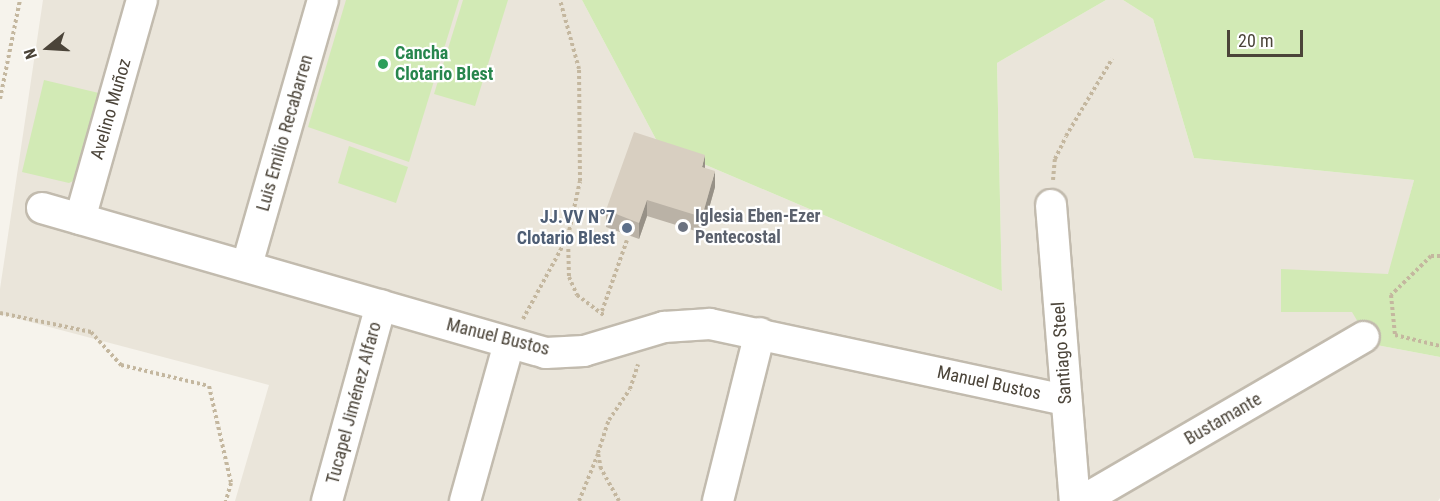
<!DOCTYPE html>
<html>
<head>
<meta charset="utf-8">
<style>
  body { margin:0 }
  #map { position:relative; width:1440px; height:501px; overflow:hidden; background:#f6f3ec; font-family:"Roboto Condensed",sans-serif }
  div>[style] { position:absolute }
  .residential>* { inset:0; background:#eae5da }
  .green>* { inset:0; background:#d2eab5 }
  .path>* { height:4px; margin-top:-2px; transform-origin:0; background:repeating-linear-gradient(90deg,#c4b79f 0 3px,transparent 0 6px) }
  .roads { filter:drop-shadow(2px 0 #c2bbae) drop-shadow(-2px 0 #c2bbae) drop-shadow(0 2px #c2bbae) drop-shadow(0 -2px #c2bbae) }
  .minor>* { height:30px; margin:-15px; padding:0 15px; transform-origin:15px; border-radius:15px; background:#fff }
  .wall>* { inset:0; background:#bab2a6 }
  .shaded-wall>* { inset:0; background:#979187 }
  .building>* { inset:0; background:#d8cfc1 }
  .dots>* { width:16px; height:16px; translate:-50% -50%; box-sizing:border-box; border:3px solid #fff; border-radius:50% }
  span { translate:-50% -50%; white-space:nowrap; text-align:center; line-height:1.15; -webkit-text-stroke:4.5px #fff; paint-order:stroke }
  .leisure-label { font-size:18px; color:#27864d; font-weight:700 }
  .left { translate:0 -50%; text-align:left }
  .street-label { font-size:18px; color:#4b4439 }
  .worship-label { font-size:18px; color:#5b616d; font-weight:700 }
  .service-label { font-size:18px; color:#4e5e75; font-weight:700 }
  .right { translate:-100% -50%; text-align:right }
  .north { position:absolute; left:18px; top:18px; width:60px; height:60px; -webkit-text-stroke:4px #fff; paint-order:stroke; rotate:252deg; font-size:16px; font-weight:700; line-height:24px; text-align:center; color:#4b4439 }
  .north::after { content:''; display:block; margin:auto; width:21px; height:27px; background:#4b4439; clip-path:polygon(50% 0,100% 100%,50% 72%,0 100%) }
  .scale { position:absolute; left:1227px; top:30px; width:76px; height:27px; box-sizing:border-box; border:3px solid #4b4439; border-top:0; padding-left:8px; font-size:18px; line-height:21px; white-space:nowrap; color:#4b4439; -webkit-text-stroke:4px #fff; paint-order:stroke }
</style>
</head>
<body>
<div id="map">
  <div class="residential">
    <div style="clip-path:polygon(43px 0,582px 0,659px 145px,1002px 291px,997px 63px,1106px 0,1123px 0,1153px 19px,1194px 158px,1414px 180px,1371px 344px,1440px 357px,1440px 498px,1438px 501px,235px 501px,269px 385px,0 314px,0 289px)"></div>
  </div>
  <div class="green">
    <div style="clip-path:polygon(346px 0,459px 0,409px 162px,308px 127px)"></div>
    <div style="clip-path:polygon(463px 0,508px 0,475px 106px,434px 94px)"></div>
    <div style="clip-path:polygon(582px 0,1106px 0,997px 63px,1002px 291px,659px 145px)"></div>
    <div style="clip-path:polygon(1123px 0,1440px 0,1440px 357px,1371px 344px,1352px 312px,1281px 312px,1281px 269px,1388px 274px,1414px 180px,1194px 158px,1153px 19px)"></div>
    <div style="clip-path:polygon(44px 80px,103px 94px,84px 176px,69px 183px,22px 172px)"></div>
    <div style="clip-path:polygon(349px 146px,408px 167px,396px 203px,338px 183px)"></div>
  </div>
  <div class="path">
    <div style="left:0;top:99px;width:101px;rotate:-78.6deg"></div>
    <div style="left:1053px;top:180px;width:21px;rotate:-85deg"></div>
    <div style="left:1055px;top:159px;width:25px;rotate:-64deg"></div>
    <div style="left:1066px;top:136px;width:90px;rotate:-59.1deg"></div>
    <div style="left:568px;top:237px;width:40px;rotate:88.6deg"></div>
    <div style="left:569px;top:277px;width:20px;rotate:66deg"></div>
    <div style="left:577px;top:295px;width:35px;rotate:37deg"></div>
    <div style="left:1440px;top:256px;width:9px;rotate:180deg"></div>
    <div style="left:1431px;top:256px;width:56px;rotate:135.7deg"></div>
    <div style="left:1391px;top:295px;width:40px;rotate:84.3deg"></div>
    <div style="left:1395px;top:335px;width:46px;rotate:13.7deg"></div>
    <div style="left:602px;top:311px;width:75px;rotate:-70.6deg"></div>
    <div style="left:0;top:313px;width:93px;rotate:11.8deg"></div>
    <div style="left:91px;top:332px;width:45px;rotate:47.7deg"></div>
    <div style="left:121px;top:365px;width:90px;rotate:13.4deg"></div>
    <div style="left:209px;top:386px;width:99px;rotate:77.2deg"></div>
    <div style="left:231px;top:483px;width:19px;rotate:106deg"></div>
    <div style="left:523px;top:319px;width:94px;rotate:-61.5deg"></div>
    <div style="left:568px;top:236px;width:56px;rotate:-77.7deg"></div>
    <div style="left:580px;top:181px;width:112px;rotate:-90.5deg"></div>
    <div style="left:579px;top:69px;width:72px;rotate:-105.4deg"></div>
    <div style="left:579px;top:501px;width:51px;rotate:-68deg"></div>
    <div style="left:619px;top:501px;width:37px;rotate:-119deg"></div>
    <div style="left:601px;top:469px;width:16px;rotate:-101deg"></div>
    <div style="left:598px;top:453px;width:35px;rotate:-72deg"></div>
    <div style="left:609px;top:420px;width:37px;rotate:-56deg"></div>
    <div style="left:630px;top:389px;width:26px;rotate:-72deg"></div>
  </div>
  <div class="roads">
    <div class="minor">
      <div style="left:1051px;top:205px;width:297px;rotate:85.4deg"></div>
      <div style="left:42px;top:208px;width:524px;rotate:16.05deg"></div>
      <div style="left:546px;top:353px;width:38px;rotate:-3deg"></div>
      <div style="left:584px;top:351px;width:84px;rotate:-16.7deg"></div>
      <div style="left:664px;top:327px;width:46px;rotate:-3.7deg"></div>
      <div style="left:710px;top:324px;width:364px;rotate:12.1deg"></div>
      <div style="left:80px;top:219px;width:228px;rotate:-74.2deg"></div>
      <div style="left:247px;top:265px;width:276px;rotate:-74deg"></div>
      <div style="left:327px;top:501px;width:203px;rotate:-74.6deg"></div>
      <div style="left:465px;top:501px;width:164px;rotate:-74.4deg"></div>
      <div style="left:718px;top:501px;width:173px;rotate:-76deg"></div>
      <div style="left:1082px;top:501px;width:326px;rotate:-30.2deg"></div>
    </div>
  </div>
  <div class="wall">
    <div style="clip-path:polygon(705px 168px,715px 187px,702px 233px,647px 216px,639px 239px,606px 227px,606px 210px)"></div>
  </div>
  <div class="shaded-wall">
    <div style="clip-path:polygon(705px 155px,705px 171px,702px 167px)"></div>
    <div style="clip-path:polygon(715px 171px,715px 187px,702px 233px,702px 217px)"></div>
    <div style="clip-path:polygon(647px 200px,647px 216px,639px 239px,639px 223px)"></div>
  </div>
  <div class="building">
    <div style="clip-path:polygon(634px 132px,705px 155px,702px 167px,715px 171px,702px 217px,647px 200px,639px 223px,606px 210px)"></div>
  </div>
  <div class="dots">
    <div style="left:383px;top:64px;background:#2e9e5b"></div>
    <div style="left:683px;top:227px;background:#6b7280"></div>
    <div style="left:627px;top:228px;background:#5c6f8a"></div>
  </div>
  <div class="leisure-label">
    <span class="left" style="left:395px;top:64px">Cancha<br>Clotario Blest</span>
  </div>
  <div class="street-label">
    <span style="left:111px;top:109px;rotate:-74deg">Avelino Muñoz</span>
    <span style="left:285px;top:133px;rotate:-74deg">Luis Emilio Recabarren</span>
    <span style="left:498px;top:337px;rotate:14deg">Manuel Bustos</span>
    <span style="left:1062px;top:353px;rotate:-94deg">Santiago Steel</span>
    <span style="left:989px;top:383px;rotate:12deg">Manuel Bustos</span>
    <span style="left:354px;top:403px;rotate:-75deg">Tucapel Jiménez Alfaro</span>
    <span style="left:1223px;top:419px;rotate:-30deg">Bustamante</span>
  </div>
  <div class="worship-label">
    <span class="left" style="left:695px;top:227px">Iglesia Eben-Ezer<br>Pentecostal</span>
  </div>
  <div class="service-label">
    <span class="right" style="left:615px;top:228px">JJ.VV N°7<br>Clotario Blest</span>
  </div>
  <div class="north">N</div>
  <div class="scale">20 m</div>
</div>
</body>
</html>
